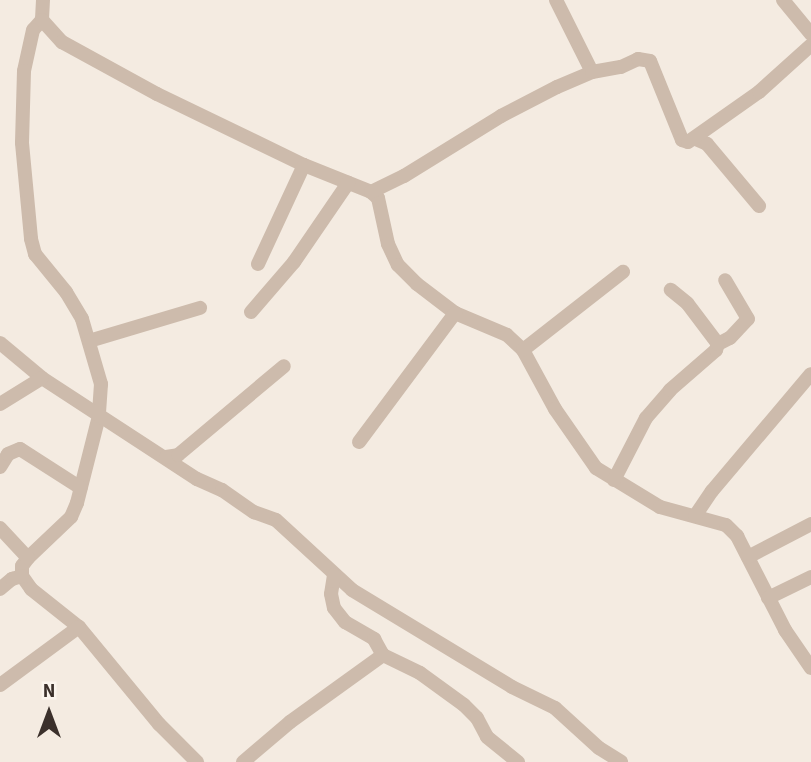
<!DOCTYPE html>
<html>
<head>
<meta charset="utf-8">
<style>
  body { margin:0 }
  #map { position:relative; width:811px; height:762px; overflow:hidden; background:#f4ebe1; font-family:"Source Sans 3",sans-serif }
  div>[style] { position:absolute }
  .minor>* { height:14px; margin:-7px; padding:0 7px; transform-origin:7px; border-radius:7px; background:#cdbbac }
  span { translate:-50% -50%; white-space:nowrap; text-align:center; line-height:1.15; -webkit-text-stroke:7px #fbf5ee; paint-order:stroke }
  .north { position:absolute; left:14px; top:678px; width:70px; height:70px; -webkit-text-stroke:5px #fbf5ee; paint-order:stroke; rotate:0deg; font-size:19px; font-weight:700; line-height:28px; text-align:center; color:#3b302b }
  .north::after { content:''; display:block; margin:auto; width:24px; height:32px; background:#3b302b; clip-path:polygon(50% 0,100% 100%,50% 72%,0 100%) }
</style>
</head>
<body>
<div id="map">
  <div class="minor">
    <div style="left:43px;top:0;width:20px;rotate:93deg"></div>
    <div style="left:42px;top:20px;width:13px;rotate:132deg"></div>
    <div style="left:33px;top:30px;width:42px;rotate:102.4deg"></div>
    <div style="left:24px;top:71px;width:72px;rotate:91.6deg"></div>
    <div style="left:22px;top:143px;width:96px;rotate:84.6deg"></div>
    <div style="left:31px;top:239px;width:16px;rotate:75deg"></div>
    <div style="left:35px;top:254px;width:49px;rotate:50.8deg"></div>
    <div style="left:66px;top:292px;width:31px;rotate:59deg"></div>
    <div style="left:82px;top:319px;width:68px;rotate:73.7deg"></div>
    <div style="left:101px;top:384px;width:32px;rotate:94deg"></div>
    <div style="left:99px;top:416px;width:90px;rotate:104.2deg"></div>
    <div style="left:77px;top:503px;width:15px;rotate:113deg"></div>
    <div style="left:71px;top:517px;width:59px;rotate:136.4deg"></div>
    <div style="left:28px;top:558px;width:10px;rotate:127deg"></div>
    <div style="left:22px;top:566px;width:10px;rotate:90deg"></div>
    <div style="left:22px;top:576px;width:16px;rotate:55deg"></div>
    <div style="left:31px;top:589px;width:61px;rotate:38.4deg"></div>
    <div style="left:79px;top:627px;width:126px;rotate:50.5deg"></div>
    <div style="left:159px;top:724px;width:54px;rotate:45deg"></div>
    <div style="left:556px;top:0;width:80px;rotate:63.4deg"></div>
    <div style="left:783px;top:0;width:44px;rotate:50.5deg"></div>
    <div style="left:42px;top:20px;width:30px;rotate:48deg"></div>
    <div style="left:62px;top:42px;width:108px;rotate:28.7deg"></div>
    <div style="left:157px;top:94px;width:163px;rotate:25.8deg"></div>
    <div style="left:304px;top:165px;width:72px;rotate:21.9deg"></div>
    <div style="left:371px;top:192px;width:9px;rotate:41deg"></div>
    <div style="left:378px;top:198px;width:47px;rotate:77.7deg"></div>
    <div style="left:388px;top:244px;width:23px;rotate:65deg"></div>
    <div style="left:398px;top:265px;width:27px;rotate:45deg"></div>
    <div style="left:417px;top:284px;width:48px;rotate:37.3deg"></div>
    <div style="left:455px;top:313px;width:56px;rotate:22.9deg"></div>
    <div style="left:507px;top:335px;width:22px;rotate:43deg"></div>
    <div style="left:523px;top:350px;width:67px;rotate:61.5deg"></div>
    <div style="left:555px;top:409px;width:72px;rotate:55.2deg"></div>
    <div style="left:596px;top:468px;width:75px;rotate:31.4deg"></div>
    <div style="left:660px;top:507px;width:68px;rotate:15.3deg"></div>
    <div style="left:726px;top:525px;width:16px;rotate:45deg"></div>
    <div style="left:737px;top:536px;width:106px;rotate:62.9deg"></div>
    <div style="left:785px;top:630px;width:46px;rotate:55.6deg"></div>
    <div style="left:696px;top:139px;width:12px;rotate:24deg"></div>
    <div style="left:707px;top:144px;width:81px;rotate:50deg"></div>
    <div style="left:371px;top:192px;width:37px;rotate:-26deg"></div>
    <div style="left:404px;top:176px;width:114px;rotate:-31.7deg"></div>
    <div style="left:501px;top:116px;width:63px;rotate:-27.4deg"></div>
    <div style="left:557px;top:87px;width:38px;rotate:-23deg"></div>
    <div style="left:592px;top:72px;width:29px;rotate:-10deg"></div>
    <div style="left:621px;top:67px;width:19px;rotate:-25deg"></div>
    <div style="left:638px;top:59px;width:12px;rotate:9deg"></div>
    <div style="left:650px;top:61px;width:85px;rotate:67.9deg"></div>
    <div style="left:682px;top:140px;width:6px;rotate:18deg"></div>
    <div style="left:688px;top:142px;width:87px;rotate:-35.2deg"></div>
    <div style="left:759px;top:92px;width:70px;rotate:-42.1deg"></div>
    <div style="left:258px;top:264px;width:109px;rotate:-65.1deg"></div>
    <div style="left:251px;top:312px;width:66px;rotate:-49.3deg"></div>
    <div style="left:294px;top:262px;width:96px;rotate:-55.6deg"></div>
    <div style="left:89px;top:341px;width:116px;rotate:-16.6deg"></div>
    <div style="left:0;top:343px;width:55px;rotate:39.8deg"></div>
    <div style="left:42px;top:378px;width:185px;rotate:33.1deg"></div>
    <div style="left:197px;top:479px;width:27px;rotate:24deg"></div>
    <div style="left:222px;top:490px;width:39px;rotate:35deg"></div>
    <div style="left:254px;top:512px;width:23px;rotate:20deg"></div>
    <div style="left:276px;top:520px;width:103px;rotate:42.6deg"></div>
    <div style="left:352px;top:590px;width:187px;rotate:31.2deg"></div>
    <div style="left:512px;top:687px;width:48px;rotate:26deg"></div>
    <div style="left:555px;top:708px;width:59px;rotate:42.3deg"></div>
    <div style="left:599px;top:748px;width:26px;rotate:32deg"></div>
    <div style="left:718px;top:344px;width:13px;rotate:-27deg"></div>
    <div style="left:730px;top:338px;width:26px;rotate:-47deg"></div>
    <div style="left:748px;top:319px;width:45px;rotate:-120.5deg"></div>
    <div style="left:523px;top:350px;width:127px;rotate:-38deg"></div>
    <div style="left:0;top:404px;width:49px;rotate:-31.8deg"></div>
    <div style="left:359px;top:442px;width:161px;rotate:-53.3deg"></div>
    <div style="left:166px;top:457px;width:12px;rotate:-9deg"></div>
    <div style="left:178px;top:455px;width:138px;rotate:-40deg"></div>
    <div style="left:0;top:467px;width:15px;rotate:-58deg"></div>
    <div style="left:8px;top:454px;width:13px;rotate:-23deg"></div>
    <div style="left:20px;top:449px;width:72px;rotate:32.6deg"></div>
    <div style="left:614px;top:480px;width:70px;rotate:-62.7deg"></div>
    <div style="left:646px;top:418px;width:37px;rotate:-49deg"></div>
    <div style="left:670px;top:390px;width:61px;rotate:-41deg"></div>
    <div style="left:716px;top:350px;width:6px;rotate:-72deg"></div>
    <div style="left:718px;top:344px;width:51px;rotate:-127.1deg"></div>
    <div style="left:687px;top:303px;width:21px;rotate:-141deg"></div>
    <div style="left:695px;top:516px;width:30px;rotate:-56deg"></div>
    <div style="left:712px;top:491px;width:153px;rotate:-49.8deg"></div>
    <div style="left:0;top:528px;width:41px;rotate:47deg"></div>
    <div style="left:748px;top:557px;width:71px;rotate:-27.6deg"></div>
    <div style="left:334px;top:575px;width:19px;rotate:99deg"></div>
    <div style="left:331px;top:594px;width:14px;rotate:78deg"></div>
    <div style="left:334px;top:608px;width:18px;rotate:52deg"></div>
    <div style="left:345px;top:622px;width:34px;rotate:30deg"></div>
    <div style="left:374px;top:639px;width:18px;rotate:61deg"></div>
    <div style="left:383px;top:655px;width:41px;rotate:25.9deg"></div>
    <div style="left:420px;top:673px;width:54px;rotate:36deg"></div>
    <div style="left:464px;top:705px;width:18px;rotate:45deg"></div>
    <div style="left:477px;top:718px;width:21px;rotate:62deg"></div>
    <div style="left:487px;top:737px;width:40px;rotate:39deg"></div>
    <div style="left:0;top:589px;width:16px;rotate:-40deg"></div>
    <div style="left:12px;top:579px;width:10px;rotate:-17deg"></div>
    <div style="left:768px;top:598px;width:48px;rotate:-26deg"></div>
    <div style="left:0;top:685px;width:98px;rotate:-36.3deg"></div>
    <div style="left:243px;top:762px;width:62px;rotate:-40.4deg"></div>
    <div style="left:290px;top:722px;width:115px;rotate:-35.8deg"></div>
  </div>
  <div class="north">N</div>
</div>
</body>
</html>
